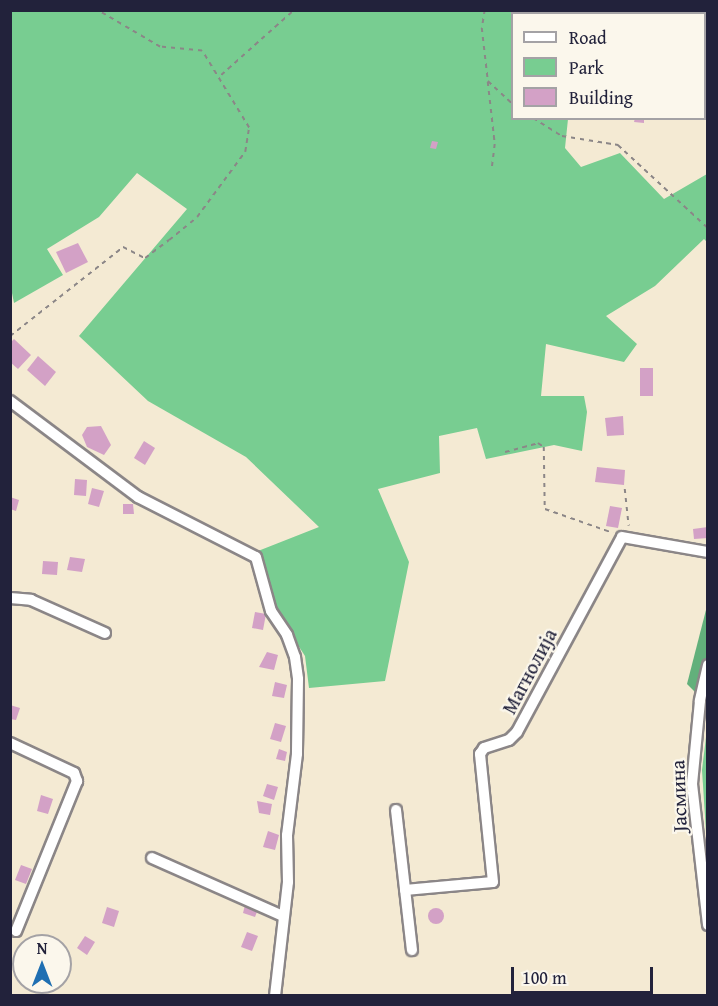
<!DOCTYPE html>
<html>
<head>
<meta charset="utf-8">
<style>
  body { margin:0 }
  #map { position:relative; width:718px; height:1006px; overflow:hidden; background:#f4ead3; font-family:"Gentium Book Plus",serif }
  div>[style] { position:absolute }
  .green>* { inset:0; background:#78cd91 }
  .forest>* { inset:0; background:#62b07b }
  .building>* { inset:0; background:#d3a1c6 }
  .round { border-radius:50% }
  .path>* { height:1.5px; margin-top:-0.75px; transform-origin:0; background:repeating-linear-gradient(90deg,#8b8687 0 4.5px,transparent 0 9px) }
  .roads { filter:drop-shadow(2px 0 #8b8687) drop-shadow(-2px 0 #8b8687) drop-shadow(0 2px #8b8687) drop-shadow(0 -2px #8b8687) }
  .minor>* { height:10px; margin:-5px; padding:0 5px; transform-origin:5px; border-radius:5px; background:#fff }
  span { translate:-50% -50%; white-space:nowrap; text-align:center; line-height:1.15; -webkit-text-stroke:4.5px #fbf7ec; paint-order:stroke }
  .street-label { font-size:20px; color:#22223b }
  .frame { position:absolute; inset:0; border:12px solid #22223b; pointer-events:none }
  .legend { position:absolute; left:511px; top:12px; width:195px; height:108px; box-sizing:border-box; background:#fbf7ec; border:2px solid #a4a2a5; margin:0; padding:8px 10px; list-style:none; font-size:18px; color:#22223b }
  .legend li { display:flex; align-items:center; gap:12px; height:30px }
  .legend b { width:30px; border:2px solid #a4a2a5 }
  .north { position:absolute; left:12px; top:934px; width:60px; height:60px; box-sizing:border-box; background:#fbf7ec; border:2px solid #a4a2a5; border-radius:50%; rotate:0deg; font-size:16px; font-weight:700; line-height:24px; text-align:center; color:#22223b }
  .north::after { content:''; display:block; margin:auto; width:21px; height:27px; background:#1f6fb2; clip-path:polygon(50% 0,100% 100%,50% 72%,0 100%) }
  .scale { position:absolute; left:511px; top:967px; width:142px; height:27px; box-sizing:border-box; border:3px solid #22223b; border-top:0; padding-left:8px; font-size:18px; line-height:21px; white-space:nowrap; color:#22223b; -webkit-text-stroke:4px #fbf7ec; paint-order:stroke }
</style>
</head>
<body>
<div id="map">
  <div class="green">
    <div style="clip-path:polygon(10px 11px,525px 11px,526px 13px,512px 14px,512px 118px,568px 119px,565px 148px,581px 167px,620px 153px,664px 199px,707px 174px,707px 242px,704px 239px,655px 286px,606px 316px,637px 344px,624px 362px,546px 344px,541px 396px,584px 396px,587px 412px,582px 451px,554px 445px,486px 459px,477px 428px,439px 436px,440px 473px,378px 489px,409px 562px,385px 681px,309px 688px,305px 656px,276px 611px,258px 551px,319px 527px,246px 457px,148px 401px,79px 336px,187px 209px,137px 173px,99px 217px,47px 249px,63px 275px,14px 303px,10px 283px)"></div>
    <div style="clip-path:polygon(707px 729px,708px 729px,707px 847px,702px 770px)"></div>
  </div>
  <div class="forest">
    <div style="clip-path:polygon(707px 606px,707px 704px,687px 684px)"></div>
  </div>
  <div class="building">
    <div style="clip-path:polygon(696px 10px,706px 10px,707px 15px,696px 14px)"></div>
    <div style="clip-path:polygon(635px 118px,644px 118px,644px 123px,634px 122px)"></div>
    <div style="clip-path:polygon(432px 141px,438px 142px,436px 149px,430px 148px)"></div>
    <div style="clip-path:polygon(78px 243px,88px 262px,66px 273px,56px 252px)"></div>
    <div style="clip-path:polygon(14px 339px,31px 355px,18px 369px,10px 362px,10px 343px)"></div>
    <div style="clip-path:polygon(38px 356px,56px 372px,45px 386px,27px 370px)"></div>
    <div style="clip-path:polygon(640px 368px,653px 368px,653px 396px,640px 396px)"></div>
    <div style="clip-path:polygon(623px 416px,624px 435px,607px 436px,605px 418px)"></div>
    <div style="clip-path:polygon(101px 426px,111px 445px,104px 455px,87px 447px,82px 435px,87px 427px)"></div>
    <div style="clip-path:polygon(144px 441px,155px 448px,145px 465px,134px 458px)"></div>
    <div style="clip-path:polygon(597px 467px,625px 470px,624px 485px,595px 482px)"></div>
    <div style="clip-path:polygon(75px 479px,87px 480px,86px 496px,74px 495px)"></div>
    <div style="clip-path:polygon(92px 488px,104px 491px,99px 507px,88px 504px)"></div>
    <div style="clip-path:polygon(10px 497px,19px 500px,16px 511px,10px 509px)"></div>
    <div style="clip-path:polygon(123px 504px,133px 504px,134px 514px,123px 514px)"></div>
    <div style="clip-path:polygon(610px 506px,622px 508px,618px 528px,606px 526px)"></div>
    <div style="clip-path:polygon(708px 527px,708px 538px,694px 539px,693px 529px)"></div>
    <div style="clip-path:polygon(70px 557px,85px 559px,82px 572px,67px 570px)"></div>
    <div style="clip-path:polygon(43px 561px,58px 562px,57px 575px,42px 574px)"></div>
    <div style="clip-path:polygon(255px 612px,266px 614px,263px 630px,252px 628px)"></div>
    <div style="clip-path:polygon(267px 652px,278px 655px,274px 670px,259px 667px)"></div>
    <div style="clip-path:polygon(275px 682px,287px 685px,284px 698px,272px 696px)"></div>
    <div style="clip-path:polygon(10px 705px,20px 708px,16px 720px,10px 719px)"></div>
    <div style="clip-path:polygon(275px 723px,286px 726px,281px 742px,270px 739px)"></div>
    <div style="clip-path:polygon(279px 749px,287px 752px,285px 761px,276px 759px)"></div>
    <div style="clip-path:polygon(267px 784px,278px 787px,274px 800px,263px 796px)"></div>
    <div style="clip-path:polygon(41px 795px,53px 799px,48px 814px,37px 811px)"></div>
    <div style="clip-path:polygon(257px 801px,272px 804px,270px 815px,259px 813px)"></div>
    <div style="clip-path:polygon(268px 831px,279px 835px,275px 850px,263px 847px)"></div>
    <div style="clip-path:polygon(21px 865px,32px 869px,26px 884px,15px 880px)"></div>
    <div style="clip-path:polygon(245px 905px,258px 909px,255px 917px,243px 913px)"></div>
    <div style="clip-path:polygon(107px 907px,119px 911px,114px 927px,102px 923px)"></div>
    <div class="round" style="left:428px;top:908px;width:16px;height:16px"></div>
    <div style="clip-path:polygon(247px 932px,258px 936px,252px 951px,241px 947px)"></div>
    <div style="clip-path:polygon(85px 936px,95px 942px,87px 955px,77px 948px)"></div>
  </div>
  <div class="path">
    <div style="left:485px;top:10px;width:18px;rotate:99deg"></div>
    <div style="left:482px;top:28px;width:53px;rotate:83.5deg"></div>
    <div style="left:488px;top:81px;width:33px;rotate:43deg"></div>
    <div style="left:530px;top:10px;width:4px;rotate:76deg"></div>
    <div style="left:612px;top:14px;width:9px;rotate:-27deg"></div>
    <div style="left:704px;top:74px;width:4px;rotate:-14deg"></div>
    <div style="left:221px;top:75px;width:98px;rotate:-41.7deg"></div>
    <div style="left:488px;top:82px;width:62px;rotate:83.6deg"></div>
    <div style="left:495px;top:144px;width:23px;rotate:97deg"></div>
    <div style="left:533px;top:118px;width:34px;rotate:32deg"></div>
    <div style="left:562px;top:136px;width:57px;rotate:9.1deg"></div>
    <div style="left:618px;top:145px;width:122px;rotate:42.7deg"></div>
    <div style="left:10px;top:336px;width:144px;rotate:-38.2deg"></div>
    <div style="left:123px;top:247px;width:25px;rotate:27deg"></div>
    <div style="left:145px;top:258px;width:30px;rotate:-37deg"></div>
    <div style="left:169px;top:240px;width:36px;rotate:-39deg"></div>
    <div style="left:197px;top:217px;width:81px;rotate:-53.6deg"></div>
    <div style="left:245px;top:152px;width:24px;rotate:-81deg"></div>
    <div style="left:249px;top:128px;width:90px;rotate:-121.4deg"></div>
    <div style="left:202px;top:51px;width:42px;rotate:-174.6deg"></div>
    <div style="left:160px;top:47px;width:73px;rotate:-149.6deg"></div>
    <div style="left:505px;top:452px;width:34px;rotate:-15deg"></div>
    <div style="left:538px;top:443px;width:7px;rotate:34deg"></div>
    <div style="left:544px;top:447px;width:62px;rotate:89.1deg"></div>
    <div style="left:545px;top:509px;width:72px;rotate:19.4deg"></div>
    <div style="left:625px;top:489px;width:37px;rotate:84deg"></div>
  </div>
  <div class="roads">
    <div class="minor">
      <div style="left:10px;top:401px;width:160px;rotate:36.9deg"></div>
      <div style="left:138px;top:497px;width:132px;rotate:27deg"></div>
      <div style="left:256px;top:557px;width:56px;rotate:74.5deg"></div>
      <div style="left:271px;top:611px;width:29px;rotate:56deg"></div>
      <div style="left:287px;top:635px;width:23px;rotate:70deg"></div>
      <div style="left:295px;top:657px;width:22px;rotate:82deg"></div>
      <div style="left:298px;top:679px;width:75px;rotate:90.8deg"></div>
      <div style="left:297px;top:754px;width:82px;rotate:97deg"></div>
      <div style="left:287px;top:835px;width:47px;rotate:88.8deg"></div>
      <div style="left:288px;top:882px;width:115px;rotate:96.5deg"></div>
      <div style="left:10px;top:598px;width:21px;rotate:5deg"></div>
      <div style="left:31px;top:600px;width:81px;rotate:24deg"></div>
      <div style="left:708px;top:665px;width:37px;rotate:103deg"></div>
      <div style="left:700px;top:701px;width:83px;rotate:95.5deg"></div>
      <div style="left:692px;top:784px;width:142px;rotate:83.5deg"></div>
      <div style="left:10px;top:743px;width:71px;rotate:25.1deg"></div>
      <div style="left:74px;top:773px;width:9px;rotate:69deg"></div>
      <div style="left:77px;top:781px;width:162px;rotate:112.1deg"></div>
      <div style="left:396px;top:810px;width:141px;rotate:83.5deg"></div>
      <div style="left:152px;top:858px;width:143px;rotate:23.9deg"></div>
      <div style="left:405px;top:890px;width:88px;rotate:-5.2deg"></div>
      <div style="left:493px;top:882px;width:129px;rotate:-95.8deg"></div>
      <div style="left:480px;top:754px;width:7px;rotate:-56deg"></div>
      <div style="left:484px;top:748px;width:26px;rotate:-18deg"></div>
      <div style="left:509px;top:740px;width:11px;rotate:-45deg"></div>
      <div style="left:517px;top:732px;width:221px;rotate:-61.7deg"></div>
      <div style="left:622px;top:537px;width:87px;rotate:9.9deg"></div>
    </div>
  </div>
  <div class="street-label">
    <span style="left:529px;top:671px;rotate:-62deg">Магнолија</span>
    <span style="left:678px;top:796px;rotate:-92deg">Јасмина</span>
  </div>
  <div class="frame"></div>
  <ul class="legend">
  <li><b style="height:8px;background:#fff"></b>Road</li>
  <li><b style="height:16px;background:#78cd91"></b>Park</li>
  <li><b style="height:16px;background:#d3a1c6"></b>Building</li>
  </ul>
  <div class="north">N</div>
  <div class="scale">100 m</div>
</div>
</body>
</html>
